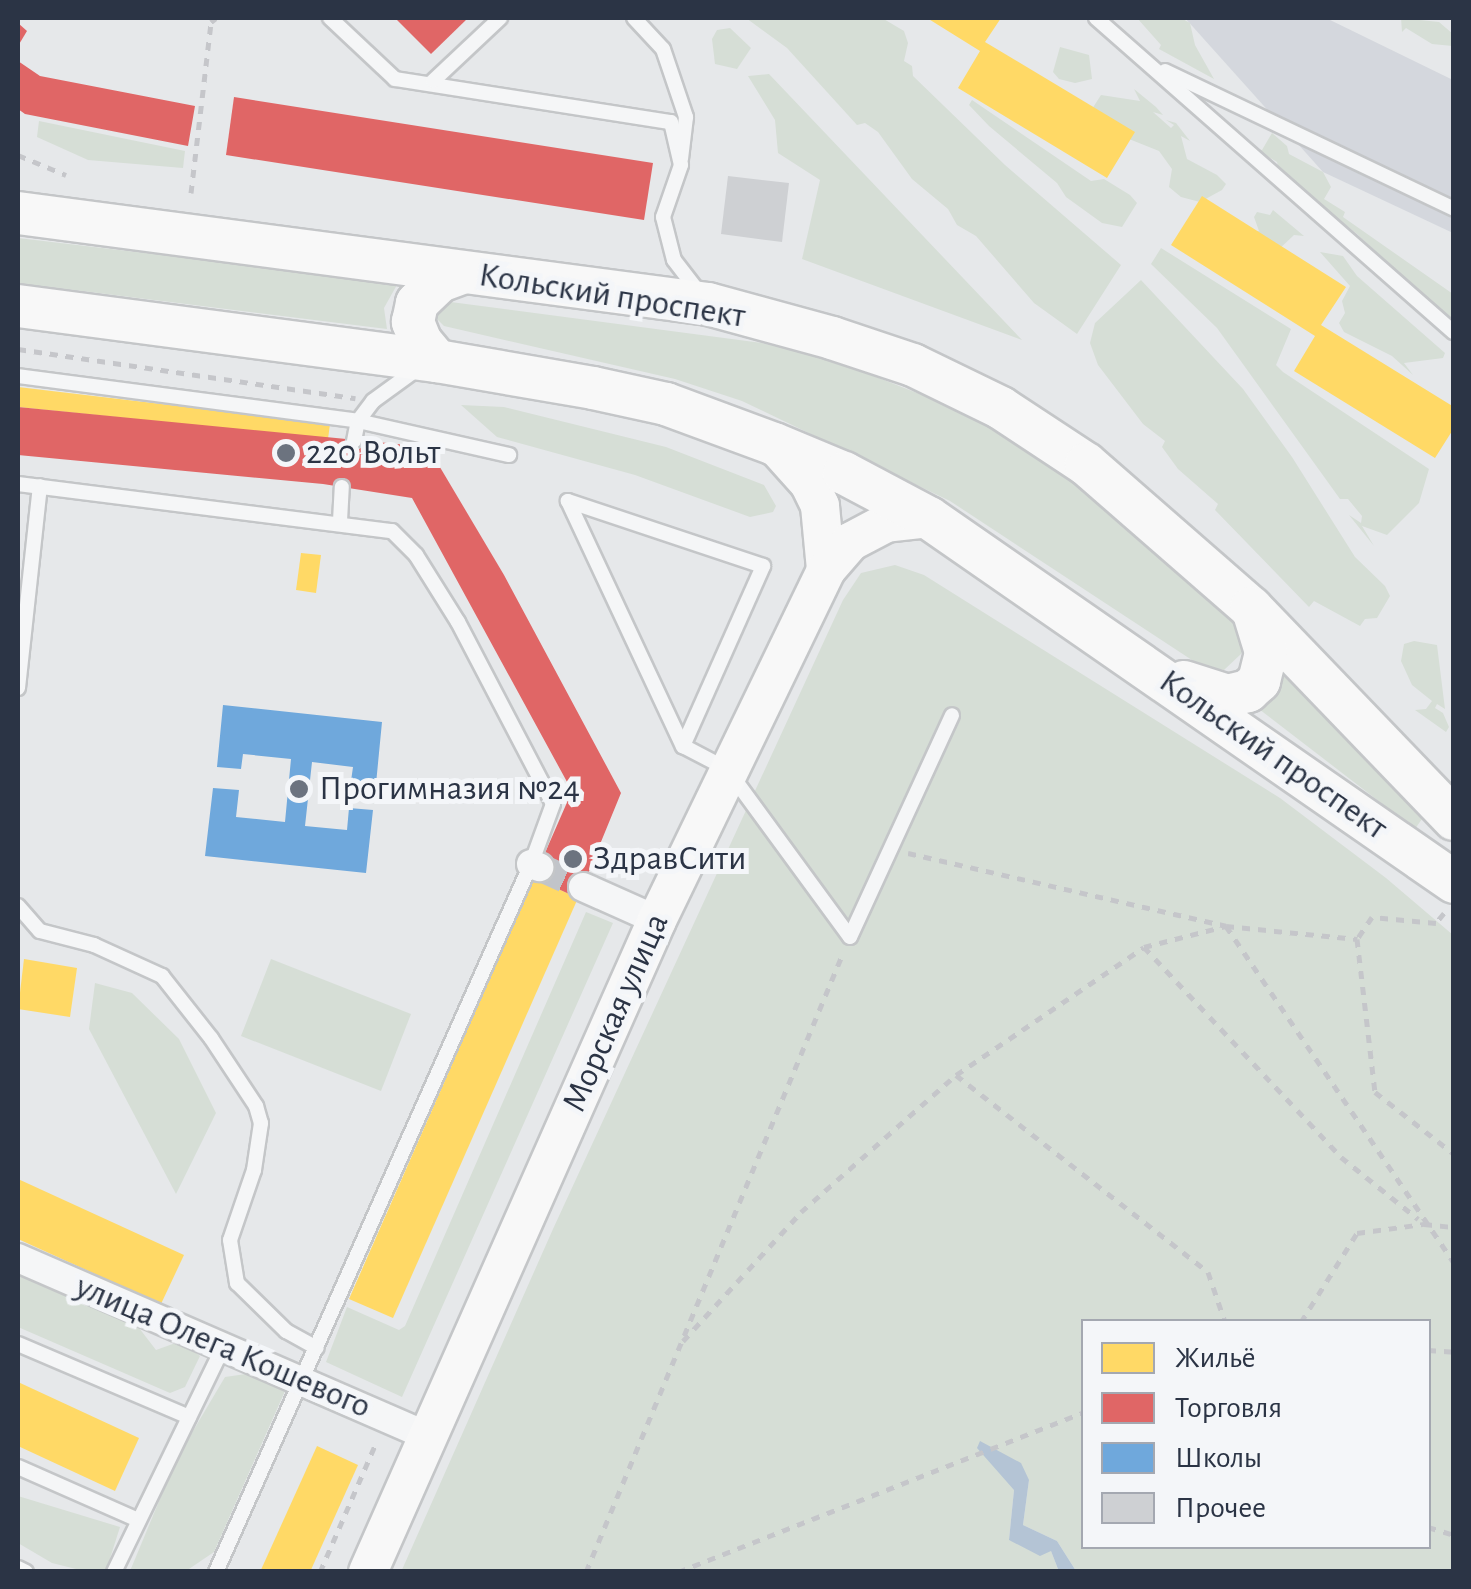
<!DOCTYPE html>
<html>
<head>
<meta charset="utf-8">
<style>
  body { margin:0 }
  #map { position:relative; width:1471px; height:1589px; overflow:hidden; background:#e6e8ea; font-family:"Alegreya Sans",sans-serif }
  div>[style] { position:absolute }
  .built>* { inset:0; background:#d4d7dd }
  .green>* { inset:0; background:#d6ded6 }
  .water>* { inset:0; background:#b4c4d5 }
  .homes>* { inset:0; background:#ffd966 }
  .shops>* { inset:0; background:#e06666 }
  .schools>* { inset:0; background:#6fa8dc }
  .building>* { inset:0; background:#ced0d3 }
  .street-tunnel>* { height:28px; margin-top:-14px; transform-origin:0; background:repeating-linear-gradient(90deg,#c1c4c9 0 28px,transparent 0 42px) }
  .path>* { height:5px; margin-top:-2.5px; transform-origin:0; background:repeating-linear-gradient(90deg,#c5c6ca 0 8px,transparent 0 16px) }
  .roads { filter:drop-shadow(2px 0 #c4c6c8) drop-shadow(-2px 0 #c4c6c8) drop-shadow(0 2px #c4c6c8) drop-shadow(0 -2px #c4c6c8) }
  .lane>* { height:14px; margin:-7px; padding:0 7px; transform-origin:7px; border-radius:7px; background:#f5f6f7 }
  .street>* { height:28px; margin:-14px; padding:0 14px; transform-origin:14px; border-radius:14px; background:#f5f6f7 }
  .secondary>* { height:38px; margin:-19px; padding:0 19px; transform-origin:19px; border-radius:19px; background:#f8f8f8 }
  .primary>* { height:42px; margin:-21px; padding:0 21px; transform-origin:21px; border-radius:21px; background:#f8f8f8 }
  .dots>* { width:28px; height:28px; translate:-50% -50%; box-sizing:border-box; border:5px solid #f4f6f9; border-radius:50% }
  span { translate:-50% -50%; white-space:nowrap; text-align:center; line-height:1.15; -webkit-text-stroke:10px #f4f6f9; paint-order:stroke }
  .street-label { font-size:35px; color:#2b3445 }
  .poi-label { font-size:35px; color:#2b3445 }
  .left { translate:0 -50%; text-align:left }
  .frame { position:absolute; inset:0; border:20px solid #2b3445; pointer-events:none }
  .legend { position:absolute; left:1081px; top:1319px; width:350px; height:230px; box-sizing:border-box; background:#f4f6f9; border:2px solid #a4a8b1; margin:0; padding:12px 18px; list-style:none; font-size:30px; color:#2b3445 }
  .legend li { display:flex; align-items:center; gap:20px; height:50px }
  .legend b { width:50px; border:2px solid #a4a8b1 }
</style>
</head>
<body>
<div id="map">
  <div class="built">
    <div style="clip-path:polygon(1185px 18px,1326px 18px,1453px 80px,1453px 233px,1323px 172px)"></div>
  </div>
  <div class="green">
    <div style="clip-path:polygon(746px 18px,882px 18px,904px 31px,908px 43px,904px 61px,912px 66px,913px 76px,1005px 165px,1121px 265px,1077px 334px,1034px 303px,976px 236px,957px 225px,948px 209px,912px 179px,878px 132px,865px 123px,857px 125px,787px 48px)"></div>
    <div style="clip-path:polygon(1137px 18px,1181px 18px,1190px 23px,1195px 45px,1214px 79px,1159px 49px,1161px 45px)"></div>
    <div style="clip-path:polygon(1401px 18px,1439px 22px,1453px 34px,1453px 46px,1432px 44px,1406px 28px,1402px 32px)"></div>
    <div style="clip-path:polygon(730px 28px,751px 48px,737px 69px,715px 64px,712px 39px,717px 30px)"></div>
    <div style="clip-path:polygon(1060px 47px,1089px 55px,1092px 79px,1075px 83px,1059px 79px,1053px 72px)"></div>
    <div style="clip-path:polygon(769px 74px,1022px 340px,802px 259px,820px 180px,778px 153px,775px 120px,748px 76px)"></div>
    <div style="clip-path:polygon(1134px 89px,1156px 107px,1163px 115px,1153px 112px,1171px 128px,1174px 125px,1166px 120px,1176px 123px,1190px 141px,1181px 136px,1187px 159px,1217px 175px,1226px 184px,1222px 190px,1200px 202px,1181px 197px,1169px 187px,1172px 169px,1159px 151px,1129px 139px,1092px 109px,1101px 95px,1140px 101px)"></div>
    <div style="clip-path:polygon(972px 100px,1091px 181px,1104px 179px,1130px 195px,1137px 203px,1122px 227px,1102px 223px,1066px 197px,1057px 183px,989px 126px,969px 105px)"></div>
    <div style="clip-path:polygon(39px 121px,185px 151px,183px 168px,88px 160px,37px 137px)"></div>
    <div style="clip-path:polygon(1272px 133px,1287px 146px,1289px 154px,1323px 172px,1331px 187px,1324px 199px,1345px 212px,1343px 217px,1453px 294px,1453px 324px,1357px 234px,1279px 171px,1277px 162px,1256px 149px,1262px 150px)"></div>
    <div style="clip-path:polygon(1273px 210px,1304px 236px,1294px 235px,1277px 251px,1245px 231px,1259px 231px,1254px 217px,1257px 212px,1270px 215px)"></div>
    <div style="clip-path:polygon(18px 238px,398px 283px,384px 308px,387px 329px,18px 283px)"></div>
    <div style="clip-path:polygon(1161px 248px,1291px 329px,1276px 365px,1283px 372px,1429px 469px,1419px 503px,1387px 535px,1362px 526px,1374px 546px,1349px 515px,1361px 523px,1362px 516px,1348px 499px,1340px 499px,1217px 328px,1151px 264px)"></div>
    <div style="clip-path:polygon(1320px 252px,1343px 256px,1357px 276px,1445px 353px,1443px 358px,1404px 363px,1413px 375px,1392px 356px,1344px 332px,1339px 323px,1345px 313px,1342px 301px,1350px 286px)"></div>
    <div style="clip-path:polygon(1141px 280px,1243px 389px,1292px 457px,1355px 557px,1385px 586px,1390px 596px,1377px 618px,1365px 619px,1360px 626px,1314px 601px,1309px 607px,1215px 510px,1218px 504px,1178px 469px,1162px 447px,1165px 441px,1143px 424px,1098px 365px,1090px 343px,1095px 323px)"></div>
    <div style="clip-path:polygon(443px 301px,762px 343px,838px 362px,940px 402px,1002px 434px,1081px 487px,1240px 626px,1245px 644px,1242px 653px,1224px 670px,1201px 666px,950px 501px,742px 401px,675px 379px,444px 326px,436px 318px,435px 308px)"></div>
    <div style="clip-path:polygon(461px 405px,504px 407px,666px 447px,764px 485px,776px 506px,773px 512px,750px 517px,635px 475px,497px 437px)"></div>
    <div style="clip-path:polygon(evenodd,895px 565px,924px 575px,1280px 798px,1386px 878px,1453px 935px,1453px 1571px,1076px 1571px,1057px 1541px,1023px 1525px,1029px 1480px,1014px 1490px,1009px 1540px,1051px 1551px,1058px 1569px,1065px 1571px,401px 1572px,553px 1229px,843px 600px,861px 573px,895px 565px,1084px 1322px,1428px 1322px,1428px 1546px,1084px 1546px,1084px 1322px)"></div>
    <div style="clip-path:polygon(1414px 641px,1437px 645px,1445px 709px,1437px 704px,1435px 708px,1443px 713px,1449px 727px,1446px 732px,1415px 710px,1426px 709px,1432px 701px,1412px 685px,1401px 661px,1404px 644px)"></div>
    <div style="clip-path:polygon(1287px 669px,1424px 816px,1415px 829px,1255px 706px,1279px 691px)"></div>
    <div style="clip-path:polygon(586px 912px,613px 923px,402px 1397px,326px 1362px,347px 1307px,399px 1330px,405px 1326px)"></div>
    <div style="clip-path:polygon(271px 959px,411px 1014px,381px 1091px,241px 1036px)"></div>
    <div style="clip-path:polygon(95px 983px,132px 993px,179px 1039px,216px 1113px,176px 1194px,89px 1029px)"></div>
    <div style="clip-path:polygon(18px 1265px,136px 1324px,156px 1350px,181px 1341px,200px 1356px,185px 1387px,170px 1393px,18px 1327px)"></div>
    <div style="clip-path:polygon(246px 1374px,285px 1391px,214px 1552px,186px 1571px,130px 1571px,177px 1458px,225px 1377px)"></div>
    <div style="clip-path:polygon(18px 1496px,120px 1527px,106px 1571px,84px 1571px,52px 1563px,18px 1543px)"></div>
  </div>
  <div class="water">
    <div style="clip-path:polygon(980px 1441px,1021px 1463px,1029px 1480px,1023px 1525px,1057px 1541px,1076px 1571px,1058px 1569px,1051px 1551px,1040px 1556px,1009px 1540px,1014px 1490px,977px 1448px)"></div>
  </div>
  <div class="homes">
    <div style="clip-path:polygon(927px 18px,1001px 18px,985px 42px,1135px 132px,1107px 178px,958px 88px,980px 51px)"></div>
    <div style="clip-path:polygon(1202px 196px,1346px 287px,1321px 325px,1454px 407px,1454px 428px,1435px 458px,1294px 371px,1315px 336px,1171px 245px)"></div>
    <div style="clip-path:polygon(18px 387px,330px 424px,328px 439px,18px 407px)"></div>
    <div style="clip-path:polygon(301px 553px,321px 555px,316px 593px,296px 590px)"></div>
    <div style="clip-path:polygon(534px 878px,578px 898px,393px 1318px,349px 1299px)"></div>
    <div style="clip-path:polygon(24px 959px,77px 968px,70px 1017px,18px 1009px)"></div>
    <div style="clip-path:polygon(18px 1179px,184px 1255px,161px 1304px,18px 1239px)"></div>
    <div style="clip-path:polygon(18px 1382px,139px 1438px,115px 1491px,18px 1446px)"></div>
    <div style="clip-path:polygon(317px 1446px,358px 1465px,310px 1572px,260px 1572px)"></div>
  </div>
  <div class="shops">
    <div style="clip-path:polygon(395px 18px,468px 18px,431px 54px)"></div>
    <div style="clip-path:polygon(18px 23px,27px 31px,18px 46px)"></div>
    <div style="clip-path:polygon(18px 61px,40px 76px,195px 106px,188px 146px,25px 114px,18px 109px)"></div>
    <div style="clip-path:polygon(234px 97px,653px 163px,644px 220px,226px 155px)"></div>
    <div style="clip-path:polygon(18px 407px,428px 447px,504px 575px,621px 793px,578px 898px,534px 878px,572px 791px,412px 498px,323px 484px,18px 455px)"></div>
  </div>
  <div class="schools">
    <div style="clip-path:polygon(223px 705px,382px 722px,376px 784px,351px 781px,353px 767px,312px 762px,305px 826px,347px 830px,349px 808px,373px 810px,366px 873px,205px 856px,213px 788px,239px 790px,236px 817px,285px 822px,291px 759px,243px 754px,241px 769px,217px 767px)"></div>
  </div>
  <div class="building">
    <div style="clip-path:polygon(728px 176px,789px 183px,782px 242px,721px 234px)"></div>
  </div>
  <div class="street-tunnel">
    <div style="left:539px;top:867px;width:48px;rotate:24.4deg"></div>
  </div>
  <div class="path">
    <div style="left:18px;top:155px;width:52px;rotate:22.6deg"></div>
    <div style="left:191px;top:193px;width:172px;rotate:-83.3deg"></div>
    <div style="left:211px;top:22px;width:6px;rotate:-39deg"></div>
    <div style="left:18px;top:349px;width:341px;rotate:8.3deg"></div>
    <div style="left:908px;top:853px;width:326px;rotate:12.9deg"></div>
    <div style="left:1226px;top:926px;width:132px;rotate:5.7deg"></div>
    <div style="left:1444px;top:913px;width:13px;rotate:129deg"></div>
    <div style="left:1436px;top:923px;width:64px;rotate:-174.6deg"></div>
    <div style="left:1372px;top:917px;width:27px;rotate:124deg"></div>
    <div style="left:1357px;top:939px;width:154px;rotate:83.3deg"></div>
    <div style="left:1375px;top:1092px;width:100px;rotate:38.1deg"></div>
    <div style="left:1144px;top:947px;width:288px;rotate:46.8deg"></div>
    <div style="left:1341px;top:1157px;width:99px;rotate:38.8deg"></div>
    <div style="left:956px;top:1075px;width:320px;rotate:38deg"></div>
    <div style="left:1208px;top:1272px;width:53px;rotate:71.2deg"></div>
    <div style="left:1301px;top:1322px;width:105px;rotate:-57.8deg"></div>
    <div style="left:1357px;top:1233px;width:68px;rotate:-7.7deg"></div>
    <div style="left:1424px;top:1224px;width:30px;rotate:6deg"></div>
    <div style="left:683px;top:1341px;width:175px;rotate:-47.5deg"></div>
    <div style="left:801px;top:1212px;width:207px;rotate:-41.5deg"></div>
    <div style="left:956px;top:1075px;width:227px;rotate:-34.2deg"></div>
    <div style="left:1144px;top:947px;width:85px;rotate:-14.4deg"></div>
    <div style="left:1226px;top:926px;width:407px;rotate:55.9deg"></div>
    <div style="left:1428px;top:1350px;width:26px;rotate:4deg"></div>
    <div style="left:1428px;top:1527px;width:27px;rotate:17deg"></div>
    <div style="left:320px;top:1572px;width:143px;rotate:-66.5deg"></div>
    <div style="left:586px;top:1572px;width:670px;rotate:-67.45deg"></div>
    <div style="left:678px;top:1572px;width:436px;rotate:-21.5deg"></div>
  </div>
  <div class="roads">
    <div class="lane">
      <div style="left:330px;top:18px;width:89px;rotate:43.2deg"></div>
      <div style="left:395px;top:79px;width:279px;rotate:8.9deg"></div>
      <div style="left:671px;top:122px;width:44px;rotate:76.9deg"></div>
      <div style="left:681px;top:165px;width:55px;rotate:109.1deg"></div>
      <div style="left:663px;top:217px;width:44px;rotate:75.7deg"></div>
      <div style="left:674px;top:260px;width:44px;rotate:52.4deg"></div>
      <div style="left:634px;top:18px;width:42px;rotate:46.9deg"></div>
      <div style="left:663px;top:49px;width:72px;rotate:71.3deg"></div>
      <div style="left:686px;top:117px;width:42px;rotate:96.8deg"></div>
      <div style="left:1096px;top:18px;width:476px;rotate:41.3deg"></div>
      <div style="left:1165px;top:71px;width:320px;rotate:25.5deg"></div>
      <div style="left:433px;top:81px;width:92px;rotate:-43.2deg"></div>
      <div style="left:18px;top:376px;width:343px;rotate:7.5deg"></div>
      <div style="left:358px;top:421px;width:155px;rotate:12.7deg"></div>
      <div style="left:354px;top:441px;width:20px;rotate:-79deg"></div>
      <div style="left:358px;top:421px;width:25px;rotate:-53deg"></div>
      <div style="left:373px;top:401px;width:54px;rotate:-36deg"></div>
      <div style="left:18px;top:484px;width:377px;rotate:7.2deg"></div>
      <div style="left:392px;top:531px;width:34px;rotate:45deg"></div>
      <div style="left:416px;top:555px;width:79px;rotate:57.9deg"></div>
      <div style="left:458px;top:622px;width:205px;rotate:62.4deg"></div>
      <div style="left:553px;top:804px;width:64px;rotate:110.1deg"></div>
      <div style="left:531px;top:864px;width:775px;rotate:113.99deg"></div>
      <div style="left:340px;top:521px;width:34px;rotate:-87deg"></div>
      <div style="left:18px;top:688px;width:203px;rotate:-83.8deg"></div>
      <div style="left:683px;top:746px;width:197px;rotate:-66deg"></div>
      <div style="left:763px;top:566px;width:206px;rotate:-161.6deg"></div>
      <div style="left:568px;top:501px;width:271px;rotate:64.9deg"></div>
      <div style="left:683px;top:746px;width:50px;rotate:27.6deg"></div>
      <div style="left:727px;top:769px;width:208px;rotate:53.8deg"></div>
      <div style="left:850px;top:937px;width:244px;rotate:-65.3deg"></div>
      <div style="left:18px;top:906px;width:33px;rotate:49deg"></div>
      <div style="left:40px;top:931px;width:56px;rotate:14.5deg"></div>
      <div style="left:94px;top:945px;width:75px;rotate:24.5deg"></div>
      <div style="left:162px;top:976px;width:79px;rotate:51.7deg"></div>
      <div style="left:211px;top:1038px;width:82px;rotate:56.5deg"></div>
      <div style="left:256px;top:1106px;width:18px;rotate:74deg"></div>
      <div style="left:261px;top:1123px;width:48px;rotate:98.5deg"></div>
      <div style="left:254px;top:1170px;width:74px;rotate:108.9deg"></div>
      <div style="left:230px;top:1240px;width:44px;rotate:80.8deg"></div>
      <div style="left:237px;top:1283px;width:69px;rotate:44.4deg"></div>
      <div style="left:286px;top:1331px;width:35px;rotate:29deg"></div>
      <div style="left:18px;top:1344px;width:186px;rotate:23.1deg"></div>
      <div style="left:18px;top:1467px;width:131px;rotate:23.8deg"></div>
      <div style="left:18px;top:1568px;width:9px;rotate:27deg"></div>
      <div style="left:114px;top:1572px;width:247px;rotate:-64.1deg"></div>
    </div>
    <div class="street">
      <div style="left:531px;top:864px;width:9px;rotate:21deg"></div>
      <div style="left:583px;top:887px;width:81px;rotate:24deg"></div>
      <div style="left:18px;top:1258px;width:447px;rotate:23.5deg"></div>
    </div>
    <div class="secondary">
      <div style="left:774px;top:444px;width:52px;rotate:48.1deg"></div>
      <div style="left:809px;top:483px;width:25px;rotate:64deg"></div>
      <div style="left:820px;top:506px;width:64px;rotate:84.6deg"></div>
      <div style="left:368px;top:1572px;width:713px;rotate:-66.09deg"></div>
      <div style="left:657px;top:920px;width:389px;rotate:-64.2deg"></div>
      <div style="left:826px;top:570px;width:37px;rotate:-49deg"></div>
      <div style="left:850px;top:542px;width:41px;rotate:-27.8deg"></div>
      <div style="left:886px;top:523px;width:43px;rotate:-6.6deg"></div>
    </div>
    <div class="primary">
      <div style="left:18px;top:213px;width:696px;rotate:7.51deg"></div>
      <div style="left:708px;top:304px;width:129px;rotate:15.3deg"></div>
      <div style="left:832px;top:338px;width:85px;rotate:18.4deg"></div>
      <div style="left:913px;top:365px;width:98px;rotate:26deg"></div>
      <div style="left:1001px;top:408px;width:102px;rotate:33.4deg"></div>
      <div style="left:1086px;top:464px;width:219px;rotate:41.1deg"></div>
      <div style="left:1251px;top:608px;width:293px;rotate:46.1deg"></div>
      <div style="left:18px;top:306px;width:423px;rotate:7.5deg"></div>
      <div style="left:437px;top:361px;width:158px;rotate:9.8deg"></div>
      <div style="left:593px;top:388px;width:75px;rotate:12.4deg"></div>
      <div style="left:666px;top:404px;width:115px;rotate:20.3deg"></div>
      <div style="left:774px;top:444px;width:76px;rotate:22.5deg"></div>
      <div style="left:844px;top:473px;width:96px;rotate:27.9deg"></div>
      <div style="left:929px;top:518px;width:639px;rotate:34.73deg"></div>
      <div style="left:437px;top:361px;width:25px;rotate:-130deg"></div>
      <div style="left:421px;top:342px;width:22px;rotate:-112deg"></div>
      <div style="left:413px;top:322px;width:19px;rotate:-78deg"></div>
      <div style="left:417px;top:303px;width:32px;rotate:-44deg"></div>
      <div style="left:440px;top:281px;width:23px;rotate:-20deg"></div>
      <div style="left:1184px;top:682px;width:46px;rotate:17.7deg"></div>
      <div style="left:1228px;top:696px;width:21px;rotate:-14deg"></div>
      <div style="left:1248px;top:691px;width:15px;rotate:-42deg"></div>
      <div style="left:1259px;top:681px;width:30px;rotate:-76deg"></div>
      <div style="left:1266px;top:652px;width:41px;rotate:-107.1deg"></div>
    </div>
  </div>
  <div class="dots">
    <div style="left:286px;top:453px;background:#6c737f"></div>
    <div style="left:299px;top:789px;background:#6c737f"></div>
    <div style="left:573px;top:859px;background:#6c737f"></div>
  </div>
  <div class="street-label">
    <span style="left:612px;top:296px;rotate:9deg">Кольский проспект</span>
    <span style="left:1273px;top:755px;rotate:35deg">Кольский проспект</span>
    <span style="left:616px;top:1013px;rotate:-66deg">Морская улица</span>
    <span style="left:223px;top:1347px;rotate:23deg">улица Олега Кошевого</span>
  </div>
  <div class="poi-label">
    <span class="left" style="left:306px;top:453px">220 Вольт</span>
    <span class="left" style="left:319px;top:789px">Прогимназия №24</span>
    <span class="left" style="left:593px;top:859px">ЗдравСити</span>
  </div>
  <div class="frame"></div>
  <ul class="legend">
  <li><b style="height:28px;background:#ffd966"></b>Жильё</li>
  <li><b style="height:28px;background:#e06666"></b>Торговля</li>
  <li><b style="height:28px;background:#6fa8dc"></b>Школы</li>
  <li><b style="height:28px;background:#ced0d3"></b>Прочее</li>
  </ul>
</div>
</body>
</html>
